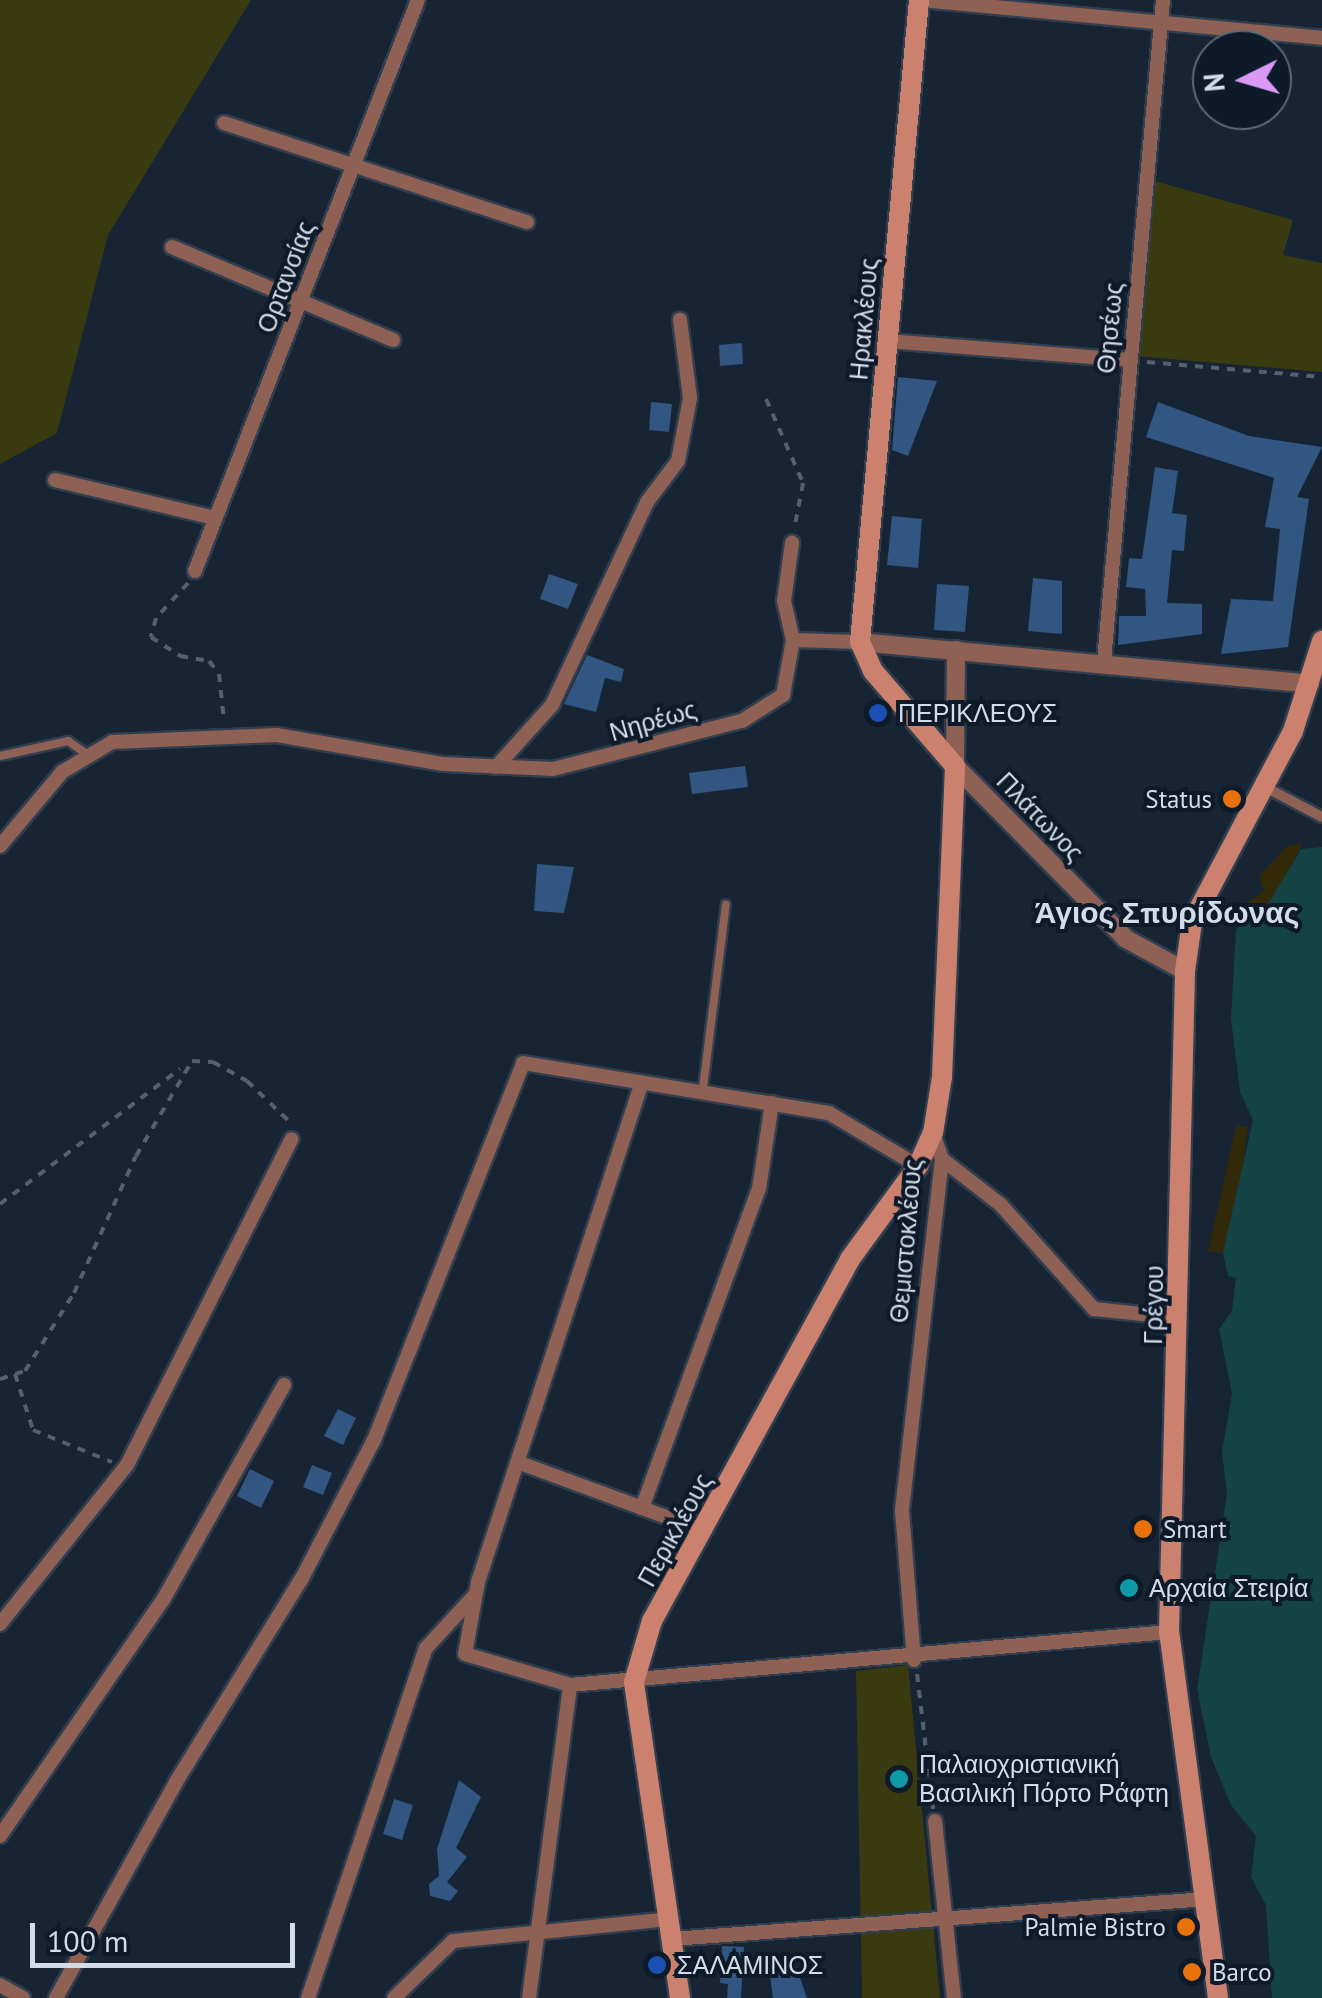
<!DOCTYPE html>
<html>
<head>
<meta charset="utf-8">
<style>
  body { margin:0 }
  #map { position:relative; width:1322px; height:1998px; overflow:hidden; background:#162434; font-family:"PT Sans",sans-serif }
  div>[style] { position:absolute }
  .green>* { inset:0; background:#393a0f }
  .sand>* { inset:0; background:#322a09 }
  .water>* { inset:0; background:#144346 }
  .building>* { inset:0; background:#315681 }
  .path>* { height:4px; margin-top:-2px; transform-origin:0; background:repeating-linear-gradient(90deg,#54606e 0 8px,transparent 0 16px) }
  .roads { filter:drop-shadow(2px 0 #313e4d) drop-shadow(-2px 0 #313e4d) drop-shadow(0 2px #313e4d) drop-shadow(0 -2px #313e4d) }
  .service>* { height:8px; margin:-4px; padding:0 4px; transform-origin:4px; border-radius:4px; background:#8f6054 }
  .pedestrian>* { height:10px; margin:-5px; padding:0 5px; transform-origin:5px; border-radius:5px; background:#8f6054 }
  .minor>* { height:14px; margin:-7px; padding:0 7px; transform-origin:7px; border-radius:7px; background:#8f6054 }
  .tertiary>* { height:18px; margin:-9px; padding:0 9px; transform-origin:9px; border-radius:9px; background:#8f6054 }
  .secondary>* { height:20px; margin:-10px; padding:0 10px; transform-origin:10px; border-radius:10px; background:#cc816f }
  .dots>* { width:28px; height:28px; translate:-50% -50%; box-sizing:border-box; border:5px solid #0d1a2a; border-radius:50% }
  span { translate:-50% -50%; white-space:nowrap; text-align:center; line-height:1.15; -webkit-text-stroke:8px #0d1a2a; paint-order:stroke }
  .street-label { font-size:25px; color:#d4dde7 }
  .poi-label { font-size:25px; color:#d4dde7 }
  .left { translate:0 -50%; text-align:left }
  .right { translate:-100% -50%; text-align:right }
  .quarter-label { font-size:30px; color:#d4dde7; font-weight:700 }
  .north { position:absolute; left:1192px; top:30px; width:100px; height:100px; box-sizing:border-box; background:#0d1a2a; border:2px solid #5d6876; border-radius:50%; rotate:265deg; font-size:28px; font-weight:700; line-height:40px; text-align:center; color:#d4dde7 }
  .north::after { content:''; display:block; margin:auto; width:35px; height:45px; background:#db99f5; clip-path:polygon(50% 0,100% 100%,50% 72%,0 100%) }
  .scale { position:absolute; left:30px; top:1923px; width:265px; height:45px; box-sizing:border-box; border:5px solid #d4dde7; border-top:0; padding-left:12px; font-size:30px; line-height:35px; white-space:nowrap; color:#d4dde7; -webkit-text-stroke:8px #0d1a2a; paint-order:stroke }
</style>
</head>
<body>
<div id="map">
  <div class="green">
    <div style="clip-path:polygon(0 0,251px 0,108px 235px,57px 433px,0 464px)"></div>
    <div style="clip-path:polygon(1151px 180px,1293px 220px,1283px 255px,1322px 263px,1322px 372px,1135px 356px)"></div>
    <div style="clip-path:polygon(908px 1665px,940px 1998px,862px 1998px,856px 1671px)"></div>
  </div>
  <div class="sand">
    <div style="clip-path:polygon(1303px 843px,1265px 914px,1241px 920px,1234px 911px,1264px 891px,1259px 876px,1287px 846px)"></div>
    <div style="clip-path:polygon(1236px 1126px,1248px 1127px,1236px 1219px,1223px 1253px,1208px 1252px)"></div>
  </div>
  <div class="water">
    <div style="clip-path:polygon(1322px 847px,1322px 1998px,1272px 1998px,1266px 1905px,1251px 1877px,1256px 1836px,1231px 1805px,1211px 1757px,1197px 1689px,1227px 1494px,1222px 1452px,1232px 1394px,1219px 1329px,1232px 1311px,1236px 1278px,1228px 1276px,1223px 1253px,1253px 1120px,1240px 1092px,1231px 1018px,1236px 930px,1245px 919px,1266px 919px,1297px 934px,1302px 923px,1268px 904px,1301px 849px)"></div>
  </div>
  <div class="building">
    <div style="clip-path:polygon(742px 343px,743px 364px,720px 366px,719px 345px)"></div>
    <div style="clip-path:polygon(898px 377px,937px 381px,908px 456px,892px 450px)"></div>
    <div style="clip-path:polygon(651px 402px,672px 404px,669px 432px,649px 430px)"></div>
    <div style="clip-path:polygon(1158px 402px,1249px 436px,1322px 447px,1297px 497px,1309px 499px,1288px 647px,1221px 654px,1231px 599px,1273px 601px,1280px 529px,1265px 527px,1274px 478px,1146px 437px)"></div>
    <div style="clip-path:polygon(1155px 467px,1178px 471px,1172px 513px,1187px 515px,1184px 551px,1172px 550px,1167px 603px,1202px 604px,1202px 634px,1118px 645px,1119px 616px,1146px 616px,1145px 589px,1126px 587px,1129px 558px,1142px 559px)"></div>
    <div style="clip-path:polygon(892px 516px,922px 519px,918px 568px,887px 565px)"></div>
    <div style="clip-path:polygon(549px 574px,578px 584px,568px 609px,540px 599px)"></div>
    <div style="clip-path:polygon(1033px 578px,1062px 581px,1062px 634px,1028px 631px)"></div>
    <div style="clip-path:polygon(937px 584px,969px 586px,965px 632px,934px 630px)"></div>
    <div style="clip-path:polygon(587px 655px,624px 669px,621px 682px,605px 678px,596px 712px,564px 704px)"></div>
    <div style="clip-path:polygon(745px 766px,748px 787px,692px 794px,689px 773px)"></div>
    <div style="clip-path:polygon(537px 864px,574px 867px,564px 913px,534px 911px)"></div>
    <div style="clip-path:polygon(338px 1409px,356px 1418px,343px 1445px,324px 1436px)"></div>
    <div style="clip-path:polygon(312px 1465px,332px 1473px,323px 1495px,303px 1487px)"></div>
    <div style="clip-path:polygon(250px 1469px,274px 1481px,261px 1508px,237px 1496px)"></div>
    <div style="clip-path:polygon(459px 1780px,481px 1797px,456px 1848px,467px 1857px,447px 1882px,458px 1891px,450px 1901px,430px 1896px,429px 1884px,439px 1876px,437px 1849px)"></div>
    <div style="clip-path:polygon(394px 1799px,413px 1805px,402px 1840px,383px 1834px)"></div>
    <div style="clip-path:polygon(722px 1946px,744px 1947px,741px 1998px,727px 1998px,728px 1984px,720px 1983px)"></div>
    <div style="clip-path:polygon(794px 1960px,807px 1998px,773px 1998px,768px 1961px)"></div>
  </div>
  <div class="path">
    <div style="left:1147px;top:362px;width:176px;rotate:4.9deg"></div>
    <div style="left:766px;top:399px;width:92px;rotate:66.2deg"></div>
    <div style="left:803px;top:483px;width:48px;rotate:100.8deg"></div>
    <div style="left:188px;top:583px;width:47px;rotate:132.4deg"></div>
    <div style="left:156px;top:618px;width:20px;rotate:105deg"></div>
    <div style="left:151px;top:637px;width:35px;rotate:33deg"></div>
    <div style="left:180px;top:656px;width:29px;rotate:10deg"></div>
    <div style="left:209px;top:661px;width:16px;rotate:52deg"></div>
    <div style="left:219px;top:674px;width:46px;rotate:83.8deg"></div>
    <div style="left:0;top:1204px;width:225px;rotate:-36.9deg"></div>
    <div style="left:15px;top:1374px;width:59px;rotate:72.2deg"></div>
    <div style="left:33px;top:1430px;width:85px;rotate:22.1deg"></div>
    <div style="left:0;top:1379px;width:26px;rotate:-18deg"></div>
    <div style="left:25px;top:1371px;width:92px;rotate:-57.9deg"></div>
    <div style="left:74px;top:1293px;width:150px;rotate:-65.7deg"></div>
    <div style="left:136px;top:1156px;width:110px;rotate:-59.5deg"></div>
    <div style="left:192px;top:1061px;width:21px;rotate:3deg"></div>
    <div style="left:213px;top:1062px;width:39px;rotate:29deg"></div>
    <div style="left:247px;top:1081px;width:62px;rotate:43.7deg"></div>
    <div style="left:917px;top:1674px;width:136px;rotate:83.2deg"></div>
  </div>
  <div class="roads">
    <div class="service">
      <div style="left:0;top:756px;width:70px;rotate:-12.4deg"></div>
      <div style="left:68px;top:741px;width:19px;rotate:35deg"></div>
      <div style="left:703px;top:1088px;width:185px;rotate:-82.9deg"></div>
    </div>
    <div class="pedestrian">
      <div style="left:1265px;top:787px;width:64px;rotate:27.8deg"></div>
    </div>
    <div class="minor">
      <div style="left:921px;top:0;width:403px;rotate:5.4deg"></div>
      <div style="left:224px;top:123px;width:319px;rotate:18.1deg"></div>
      <div style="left:172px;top:247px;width:240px;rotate:22.8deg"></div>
      <div style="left:888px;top:341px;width:243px;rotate:4.5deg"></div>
      <div style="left:55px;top:480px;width:164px;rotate:13.4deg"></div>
      <div style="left:195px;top:571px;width:613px;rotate:-68.67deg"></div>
      <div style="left:793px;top:640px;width:67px;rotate:1.7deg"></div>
      <div style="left:1104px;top:661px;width:664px;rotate:-84.9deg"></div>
      <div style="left:496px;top:767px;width:84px;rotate:-47.9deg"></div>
      <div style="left:552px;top:705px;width:224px;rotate:-64.9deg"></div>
      <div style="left:647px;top:502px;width:51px;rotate:-52.9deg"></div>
      <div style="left:678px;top:461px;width:64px;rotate:-79.2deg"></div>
      <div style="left:690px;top:398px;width:79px;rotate:-97.3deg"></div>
      <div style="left:0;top:846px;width:97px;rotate:-50deg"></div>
      <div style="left:62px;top:772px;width:58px;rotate:-31deg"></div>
      <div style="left:112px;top:742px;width:165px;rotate:-2.4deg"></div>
      <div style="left:277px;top:735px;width:169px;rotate:9.9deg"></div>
      <div style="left:444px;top:764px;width:109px;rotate:2.6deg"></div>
      <div style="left:553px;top:769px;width:195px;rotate:-14.3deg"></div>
      <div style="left:742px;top:721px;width:49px;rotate:-32.4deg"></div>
      <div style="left:783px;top:695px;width:56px;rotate:-79.7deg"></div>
      <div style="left:793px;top:640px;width:40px;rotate:-103deg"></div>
      <div style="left:784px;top:601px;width:59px;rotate:-82.1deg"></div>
      <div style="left:641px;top:1085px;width:523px;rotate:108.16deg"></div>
      <div style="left:478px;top:1582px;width:73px;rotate:100.2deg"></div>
      <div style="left:465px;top:1654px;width:109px;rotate:16.4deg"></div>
      <div style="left:570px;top:1685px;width:601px;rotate:-5.06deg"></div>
      <div style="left:942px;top:1159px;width:75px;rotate:37.9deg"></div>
      <div style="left:1001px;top:1205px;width:140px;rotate:48.2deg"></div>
      <div style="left:1094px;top:1309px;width:85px;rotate:6deg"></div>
      <div style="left:520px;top:1463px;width:130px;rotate:20.2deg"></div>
      <div style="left:702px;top:1530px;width:64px;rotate:-159.9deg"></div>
      <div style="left:642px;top:1508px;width:340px;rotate:-69.9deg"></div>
      <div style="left:759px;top:1189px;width:87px;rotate:-81.4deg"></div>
      <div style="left:0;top:1624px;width:203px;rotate:-51.4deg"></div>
      <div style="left:127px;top:1465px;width:365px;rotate:-63.2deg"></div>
      <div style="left:914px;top:1660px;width:150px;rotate:-94.6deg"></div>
      <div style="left:902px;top:1510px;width:353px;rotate:-83.5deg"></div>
      <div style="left:942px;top:1159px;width:28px;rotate:-109deg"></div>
      <div style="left:935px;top:1821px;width:178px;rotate:83.9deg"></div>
      <div style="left:0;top:1836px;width:287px;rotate:-55.4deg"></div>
      <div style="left:163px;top:1600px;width:247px;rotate:-60.6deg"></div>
      <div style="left:672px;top:1939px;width:535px;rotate:-4.28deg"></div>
      <div style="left:0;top:1985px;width:26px;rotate:29deg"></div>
      <div style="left:56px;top:1998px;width:247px;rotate:-60.9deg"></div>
      <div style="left:176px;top:1782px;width:238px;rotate:-58.3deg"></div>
      <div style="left:301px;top:1580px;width:158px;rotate:-62.5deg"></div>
      <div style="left:374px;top:1440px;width:405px;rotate:-68.4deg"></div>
      <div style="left:523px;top:1063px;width:310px;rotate:9.3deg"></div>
      <div style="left:829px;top:1113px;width:104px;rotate:30.8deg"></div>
      <div style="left:308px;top:1998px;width:369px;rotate:-71.4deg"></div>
      <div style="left:426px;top:1648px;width:71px;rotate:-47.3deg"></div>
      <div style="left:394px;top:1998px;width:82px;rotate:-44deg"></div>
      <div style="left:453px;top:1941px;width:217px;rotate:-5.8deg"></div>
      <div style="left:529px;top:1998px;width:316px;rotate:-82.5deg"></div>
    </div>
    <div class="tertiary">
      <div style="left:860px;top:642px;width:452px;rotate:5.3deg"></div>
      <div style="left:956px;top:650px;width:116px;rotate:90.5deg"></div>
      <div style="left:955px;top:766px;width:243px;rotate:45.3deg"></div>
      <div style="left:1126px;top:939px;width:67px;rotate:28.5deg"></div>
    </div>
    <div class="secondary">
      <div style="left:680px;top:1998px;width:319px;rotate:-98.3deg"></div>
      <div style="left:634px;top:1682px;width:64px;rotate:-73.6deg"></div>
      <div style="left:652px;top:1621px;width:413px;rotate:-61.3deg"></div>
      <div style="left:850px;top:1259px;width:115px;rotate:-53.8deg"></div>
      <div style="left:918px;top:1166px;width:36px;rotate:-66deg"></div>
      <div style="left:933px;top:1133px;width:57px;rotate:-80.9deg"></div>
      <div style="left:942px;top:1077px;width:311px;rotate:-87.6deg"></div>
      <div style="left:955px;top:766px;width:125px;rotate:-130.8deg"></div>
      <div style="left:873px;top:671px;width:32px;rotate:-114deg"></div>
      <div style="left:860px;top:642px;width:645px;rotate:-84.75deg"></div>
      <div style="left:1218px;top:1998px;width:369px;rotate:-97.6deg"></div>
      <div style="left:1169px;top:1632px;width:661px;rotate:-88.61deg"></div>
      <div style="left:1185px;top:971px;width:49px;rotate:-81.9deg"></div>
      <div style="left:1192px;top:922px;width:216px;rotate:-62.1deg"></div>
      <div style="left:1293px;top:731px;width:95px;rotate:-72.1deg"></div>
    </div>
  </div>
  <div class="dots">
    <div style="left:878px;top:713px;background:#1a4fb4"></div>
    <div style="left:1232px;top:799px;background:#e8710a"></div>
    <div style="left:1143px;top:1529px;background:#e8710a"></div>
    <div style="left:1129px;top:1588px;background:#0f9aa8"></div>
    <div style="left:899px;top:1779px;background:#0f9aa8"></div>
    <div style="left:1186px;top:1927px;background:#e8710a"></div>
    <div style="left:657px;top:1965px;background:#1a4fb4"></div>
    <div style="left:1192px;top:1972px;background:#e8710a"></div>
  </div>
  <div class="street-label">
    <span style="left:286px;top:277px;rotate:-69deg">Ορτανσίας</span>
    <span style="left:864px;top:319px;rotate:-85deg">Ηρακλέους</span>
    <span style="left:1110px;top:328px;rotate:-85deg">Θησέως</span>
    <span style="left:653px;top:721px;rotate:-16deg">Νηρέως</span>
    <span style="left:1040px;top:817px;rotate:46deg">Πλάτωνος</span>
    <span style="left:906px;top:1241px;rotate:-85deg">Θεμιστοκλέους</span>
    <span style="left:1154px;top:1305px;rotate:-89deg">Γρέγου</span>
    <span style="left:675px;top:1530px;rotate:-61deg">Περικλέους</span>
  </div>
  <div class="poi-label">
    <span class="left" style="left:898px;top:713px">ΠΕΡΙΚΛΕΟΥΣ</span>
    <span class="right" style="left:1212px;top:799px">Status</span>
    <span class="left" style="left:1163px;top:1529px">Smart</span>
    <span class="left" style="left:1149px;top:1588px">Αρχαία Στειρία</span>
    <span class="left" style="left:919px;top:1779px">Παλαιοχριστιανική<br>Βασιλική Πόρτο Ράφτη</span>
    <span class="right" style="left:1166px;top:1927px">Palmie Bistro</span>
    <span class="left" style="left:677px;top:1965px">ΣΑΛΑΜΙΝΟΣ</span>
    <span class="left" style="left:1212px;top:1972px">Barco</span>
  </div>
  <div class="quarter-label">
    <span style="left:1167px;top:912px">Άγιος Σπυρίδωνας</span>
  </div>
  <div class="north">N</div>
  <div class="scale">100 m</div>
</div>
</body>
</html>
